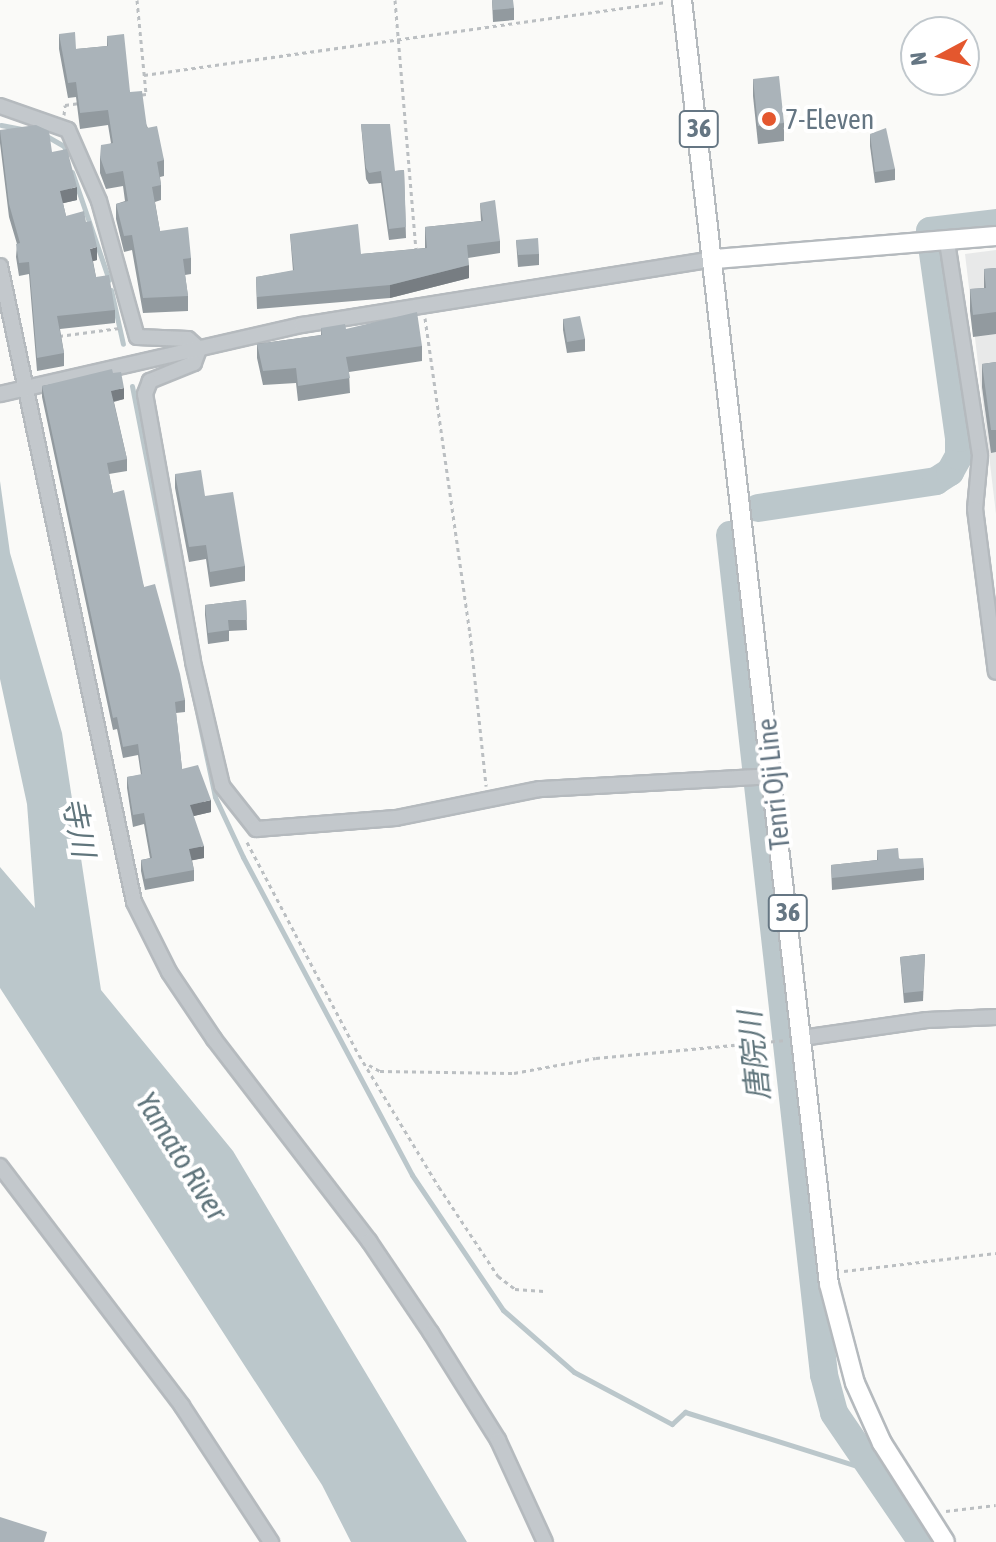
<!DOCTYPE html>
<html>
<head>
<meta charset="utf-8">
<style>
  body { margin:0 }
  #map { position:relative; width:996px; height:1542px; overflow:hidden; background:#fafaf8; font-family:"Asap Condensed","Noto Sans JP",sans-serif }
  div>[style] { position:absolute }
  .built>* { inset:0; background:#e8e9e9 }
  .water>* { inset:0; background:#bbc7cb }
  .stream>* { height:5px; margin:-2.5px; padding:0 2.5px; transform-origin:2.5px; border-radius:2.5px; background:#bbc7cb }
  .river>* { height:28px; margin:-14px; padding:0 14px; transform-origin:14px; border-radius:14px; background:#bbc7cb }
  .path>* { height:3px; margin-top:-1.5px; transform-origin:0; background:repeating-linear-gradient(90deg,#bbbfc2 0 4px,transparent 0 8px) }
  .roads { filter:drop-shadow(2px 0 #b5babe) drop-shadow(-2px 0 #b5babe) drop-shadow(0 2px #b5babe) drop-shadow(0 -2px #b5babe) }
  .minor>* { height:14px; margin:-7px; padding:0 7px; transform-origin:7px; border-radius:7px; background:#c3c8cc }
  .major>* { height:18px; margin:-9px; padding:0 9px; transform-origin:9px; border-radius:9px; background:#fff }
  .wall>* { inset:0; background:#929a9f }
  .shaded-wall>* { inset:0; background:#777d82 }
  .building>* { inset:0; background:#aab3b9 }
  .dots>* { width:22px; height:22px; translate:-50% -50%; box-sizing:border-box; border:4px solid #fff; border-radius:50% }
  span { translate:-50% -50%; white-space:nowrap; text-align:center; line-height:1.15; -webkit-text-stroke:8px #fff; paint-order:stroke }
  .shield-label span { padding:2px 6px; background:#fff; border:2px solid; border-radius:6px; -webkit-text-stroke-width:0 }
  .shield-label { font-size:26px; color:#657683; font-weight:700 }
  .poi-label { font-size:28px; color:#657683 }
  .left { translate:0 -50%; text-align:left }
  .street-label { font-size:28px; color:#657683 }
  .water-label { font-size:30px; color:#60757c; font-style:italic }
  .north { position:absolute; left:900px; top:16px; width:80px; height:80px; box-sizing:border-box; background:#fff; border:2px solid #c1c8cd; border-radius:50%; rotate:263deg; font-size:22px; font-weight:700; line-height:32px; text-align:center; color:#657683 }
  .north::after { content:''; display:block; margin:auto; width:28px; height:36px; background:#e4572e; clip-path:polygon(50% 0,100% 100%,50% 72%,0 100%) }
</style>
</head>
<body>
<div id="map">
  <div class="built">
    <div style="clip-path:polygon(996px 250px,996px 514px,965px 254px)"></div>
  </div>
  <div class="water">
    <div style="clip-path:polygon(0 481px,10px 553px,62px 733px,101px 990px,233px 1151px,467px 1542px,351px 1542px,322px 1485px,0 988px,0 867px,35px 908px,27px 804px,0 679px)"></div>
  </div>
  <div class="stream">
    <div style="left:1px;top:125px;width:21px;rotate:11deg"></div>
    <div style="left:43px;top:134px;width:24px;rotate:30deg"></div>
    <div style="left:64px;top:146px;width:9px;rotate:72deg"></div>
    <div style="left:72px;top:172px;width:114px;rotate:71.1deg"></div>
    <div style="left:111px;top:290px;width:55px;rotate:77.5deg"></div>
    <div style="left:132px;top:386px;width:265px;rotate:78.9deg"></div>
    <div style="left:191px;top:683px;width:116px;rotate:78.1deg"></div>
    <div style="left:215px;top:797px;width:66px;rotate:65deg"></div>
    <div style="left:243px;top:857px;width:360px;rotate:62deg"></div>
    <div style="left:412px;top:1175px;width:163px;rotate:56deg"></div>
    <div style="left:503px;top:1310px;width:94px;rotate:41.1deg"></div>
    <div style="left:574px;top:1372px;width:111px;rotate:28deg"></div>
    <div style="left:672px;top:1424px;width:18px;rotate:-43deg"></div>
    <div style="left:685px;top:1412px;width:194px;rotate:17.4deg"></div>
  </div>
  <div class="river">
    <div style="left:758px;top:508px;width:180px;rotate:-8.6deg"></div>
    <div style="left:936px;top:481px;width:17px;rotate:-33deg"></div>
    <div style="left:950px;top:472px;width:18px;rotate:-61deg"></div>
    <div style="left:959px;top:456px;width:18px;rotate:-90deg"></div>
    <div style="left:959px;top:438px;width:209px;rotate:-98deg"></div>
    <div style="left:930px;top:231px;width:66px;rotate:-6.9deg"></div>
    <div style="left:730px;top:535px;width:845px;rotate:83.61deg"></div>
    <div style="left:824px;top:1375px;width:39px;rotate:75deg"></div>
    <div style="left:834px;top:1413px;width:156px;rotate:55.7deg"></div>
  </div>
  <div class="path">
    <div style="left:137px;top:0;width:94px;rotate:84.5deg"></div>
    <div style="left:146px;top:94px;width:7px;rotate:172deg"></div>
    <div style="left:395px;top:0;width:252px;rotate:85.2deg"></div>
    <div style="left:144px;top:75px;width:527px;rotate:-7.96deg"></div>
    <div style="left:64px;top:115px;width:10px;rotate:-84deg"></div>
    <div style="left:65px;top:105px;width:15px;rotate:-8deg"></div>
    <div style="left:425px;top:318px;width:318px;rotate:81.9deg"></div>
    <div style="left:470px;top:633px;width:154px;rotate:84deg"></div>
    <div style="left:59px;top:336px;width:61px;rotate:-7.6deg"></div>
    <div style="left:247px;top:842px;width:241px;rotate:62.3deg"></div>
    <div style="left:359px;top:1055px;width:154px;rotate:58.8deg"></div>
    <div style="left:439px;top:1187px;width:107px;rotate:56.5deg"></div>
    <div style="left:498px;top:1276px;width:21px;rotate:37deg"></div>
    <div style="left:515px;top:1289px;width:29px;rotate:4deg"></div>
    <div style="left:369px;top:1065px;width:13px;rotate:29deg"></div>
    <div style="left:380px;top:1071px;width:134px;rotate:0.9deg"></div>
    <div style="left:514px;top:1073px;width:83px;rotate:-10.4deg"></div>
    <div style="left:596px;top:1058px;width:191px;rotate:-5.4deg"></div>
    <div style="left:844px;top:1271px;width:153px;rotate:-6.8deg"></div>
    <div style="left:946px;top:1511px;width:50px;rotate:-6.8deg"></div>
  </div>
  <div class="roads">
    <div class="minor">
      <div style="left:0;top:106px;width:72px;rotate:19.4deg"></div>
      <div style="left:68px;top:130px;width:77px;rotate:66.4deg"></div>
      <div style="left:99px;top:201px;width:141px;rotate:74.4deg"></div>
      <div style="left:137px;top:337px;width:51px;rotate:2.2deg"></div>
      <div style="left:188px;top:339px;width:15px;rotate:42deg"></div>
      <div style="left:947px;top:242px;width:217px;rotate:81.2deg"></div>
      <div style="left:980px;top:456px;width:53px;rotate:95.4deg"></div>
      <div style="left:975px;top:509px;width:164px;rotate:82.7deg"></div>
      <div style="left:0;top:266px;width:650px;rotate:78.1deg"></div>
      <div style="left:134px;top:902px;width:78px;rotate:63.4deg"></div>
      <div style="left:169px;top:972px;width:81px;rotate:56.1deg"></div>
      <div style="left:214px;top:1039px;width:255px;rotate:52.5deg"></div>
      <div style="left:369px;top:1241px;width:111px;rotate:56deg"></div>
      <div style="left:431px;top:1333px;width:126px;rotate:57.9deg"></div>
      <div style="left:498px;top:1440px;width:112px;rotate:65.3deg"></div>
      <div style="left:199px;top:349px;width:15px;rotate:110deg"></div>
      <div style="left:194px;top:363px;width:48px;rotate:157.8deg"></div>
      <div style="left:150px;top:381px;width:14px;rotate:111deg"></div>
      <div style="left:145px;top:394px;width:272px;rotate:79.8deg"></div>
      <div style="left:193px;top:662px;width:127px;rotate:76.8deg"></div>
      <div style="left:222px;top:786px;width:55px;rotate:51.7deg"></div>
      <div style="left:256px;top:829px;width:140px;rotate:-4.5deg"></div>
      <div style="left:396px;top:818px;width:147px;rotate:-11.4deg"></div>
      <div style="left:540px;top:789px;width:232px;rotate:-3.2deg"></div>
      <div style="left:0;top:394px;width:310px;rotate:-12.9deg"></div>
      <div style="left:302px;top:325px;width:418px;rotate:-9.1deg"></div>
      <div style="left:802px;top:1038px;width:126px;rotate:-8.2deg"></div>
      <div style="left:927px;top:1020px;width:69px;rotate:-2.5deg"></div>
      <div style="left:0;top:1166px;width:301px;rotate:52.8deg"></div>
      <div style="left:182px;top:1406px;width:163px;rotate:56.8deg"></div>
    </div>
    <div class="major">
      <div style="left:682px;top:0;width:1292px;rotate:83.47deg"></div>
      <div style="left:829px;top:1284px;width:102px;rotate:75.3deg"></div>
      <div style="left:855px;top:1383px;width:66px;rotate:65.8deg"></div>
      <div style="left:882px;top:1443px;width:117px;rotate:57.5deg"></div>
      <div style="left:715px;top:259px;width:282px;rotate:-4.7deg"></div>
    </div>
  </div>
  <div class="wall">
    <div style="clip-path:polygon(492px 0,514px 8px,514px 20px,493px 22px)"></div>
    <div style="clip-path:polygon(59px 34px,76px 49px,107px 46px,107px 36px,130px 92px,164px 160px,164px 176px,160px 177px,161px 185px,161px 200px,155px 202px,160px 231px,191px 258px,191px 274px,185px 275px,188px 296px,188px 311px,143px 313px,132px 250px,124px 252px,116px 219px,116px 204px,125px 201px,123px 186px,106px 189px,100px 173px,100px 157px,111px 143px,108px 125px,80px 129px,76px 97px,68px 98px,59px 49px)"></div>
    <div style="clip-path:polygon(753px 79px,784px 123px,784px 141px,758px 144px,753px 96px)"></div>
    <div style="clip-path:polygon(361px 124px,395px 171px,404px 170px,406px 238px,389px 240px,381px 183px,369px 184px,366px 179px)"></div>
    <div style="clip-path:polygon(0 130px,52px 152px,77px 200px,63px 203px,66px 216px,97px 260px,93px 261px,96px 277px,115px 310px,115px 323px,60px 329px,64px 353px,64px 366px,37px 371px,29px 274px,19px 276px,16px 257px,17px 244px,9px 217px,0 143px)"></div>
    <div style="clip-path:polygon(870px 134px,895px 169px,895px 180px,875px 183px,870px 146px)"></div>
    <div style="clip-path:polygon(480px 203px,500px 241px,500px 253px,468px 258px,469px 278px,390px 298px,257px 309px,256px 277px,293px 271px,290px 234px,361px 254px,425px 248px,425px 227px,481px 221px)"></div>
    <div style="clip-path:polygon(516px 240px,539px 254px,539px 265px,518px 267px)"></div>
    <div style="clip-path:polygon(996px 268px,996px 334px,973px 337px,970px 311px,970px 289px,984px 288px,984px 269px)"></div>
    <div style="clip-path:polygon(563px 319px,585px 339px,585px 351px,567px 353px,563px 330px)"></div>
    <div style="clip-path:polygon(321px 328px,346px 329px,422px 346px,422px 361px,349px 372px,350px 393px,298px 401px,296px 383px,263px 385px,257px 358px,257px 344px,321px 335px)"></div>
    <div style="clip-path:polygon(996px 362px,996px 452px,991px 453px,982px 387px,982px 364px)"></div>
    <div style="clip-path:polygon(113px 373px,124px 399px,114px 402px,127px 459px,127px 471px,109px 474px,113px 493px,144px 587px,185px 700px,185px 712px,176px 713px,182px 769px,211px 812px,193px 816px,204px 858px,192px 860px,194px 870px,194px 881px,145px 890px,141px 871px,141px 860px,150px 858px,144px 824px,133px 827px,127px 788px,127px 777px,141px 775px,138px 755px,123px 758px,117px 729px,113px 730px,42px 397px,42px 386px)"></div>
    <div style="clip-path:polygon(175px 474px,205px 496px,245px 566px,245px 581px,210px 587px,206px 559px,189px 562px,175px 488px)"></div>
    <div style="clip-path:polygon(246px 600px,247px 630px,229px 631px,229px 641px,208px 644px,205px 615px,205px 605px)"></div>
    <div style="clip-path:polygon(877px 850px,924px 868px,924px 880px,832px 890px,831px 865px,877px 860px)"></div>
    <div style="clip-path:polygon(925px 954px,923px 1001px,904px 1003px,900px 957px)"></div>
  </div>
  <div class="shaded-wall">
    <div style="clip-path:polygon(77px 187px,77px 200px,60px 204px,60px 191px)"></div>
    <div style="clip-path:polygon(97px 247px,97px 260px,90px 262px,90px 249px)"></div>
    <div style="clip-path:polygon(469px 265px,469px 278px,390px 298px,390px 285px)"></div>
    <div style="clip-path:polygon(124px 388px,124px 399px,111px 402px,111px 391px)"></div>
    <div style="clip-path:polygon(211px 800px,211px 812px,190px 817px,190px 805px)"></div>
    <div style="clip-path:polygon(204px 846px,204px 858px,189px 861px,189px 849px)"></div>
  </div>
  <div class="building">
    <div style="clip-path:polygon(492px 0,513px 0,514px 8px,493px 10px)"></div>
    <div style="clip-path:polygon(75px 32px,76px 49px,108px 46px,107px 36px,124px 34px,130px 92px,142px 91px,147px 128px,157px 126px,164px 160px,157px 162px,161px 185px,152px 187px,160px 231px,188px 227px,191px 258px,183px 259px,188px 296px,143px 298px,132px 235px,124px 236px,116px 204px,128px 201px,123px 171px,106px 174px,100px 157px,101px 145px,113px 143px,108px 110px,80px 113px,76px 82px,68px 83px,59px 34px)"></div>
    <div style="clip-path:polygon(779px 76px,784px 123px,758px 126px,753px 79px)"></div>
    <div style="clip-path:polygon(361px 124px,390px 124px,395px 171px,404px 170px,406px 227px,389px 229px,381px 171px,369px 173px,366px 168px)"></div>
    <div style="clip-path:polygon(36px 125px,49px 131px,52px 152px,67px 149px,77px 187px,60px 191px,66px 216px,84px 211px,86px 222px,91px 221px,97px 247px,90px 249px,96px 277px,109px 275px,115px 310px,57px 316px,64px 353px,37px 358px,29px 262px,19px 263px,16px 244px,20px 243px,9px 204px,0 130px)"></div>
    <div style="clip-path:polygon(886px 128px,895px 169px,875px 172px,870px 134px)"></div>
    <div style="clip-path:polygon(495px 200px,500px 241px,467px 245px,469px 265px,390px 285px,257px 297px,256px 277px,294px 270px,290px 234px,358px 224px,361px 254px,427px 248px,425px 227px,483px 221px,480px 203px)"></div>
    <div style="clip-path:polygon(538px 238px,539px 254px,518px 255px,516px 240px)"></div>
    <div style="clip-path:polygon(996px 268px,996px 312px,973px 315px,970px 289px,986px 288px,984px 269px)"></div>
    <div style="clip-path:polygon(417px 312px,422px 346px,346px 357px,350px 378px,298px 386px,296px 368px,263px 371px,257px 344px,322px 335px,321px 328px,345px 324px,346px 329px)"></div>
    <div style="clip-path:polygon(580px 316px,585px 339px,567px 342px,563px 319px)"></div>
    <div style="clip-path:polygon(996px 362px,996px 430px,991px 430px,982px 364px)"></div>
    <div style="clip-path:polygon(112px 369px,113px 373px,121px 372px,124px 388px,111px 391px,127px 459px,107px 463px,113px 493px,124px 490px,144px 587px,155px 584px,180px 674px,185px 700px,175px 702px,182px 769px,198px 765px,211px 800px,190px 805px,204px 846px,189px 849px,194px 870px,145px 879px,141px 860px,152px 858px,144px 813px,133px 815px,127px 777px,142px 774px,138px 744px,123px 747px,117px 717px,113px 718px,42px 386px)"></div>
    <div style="clip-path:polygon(201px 470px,205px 496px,233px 492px,245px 566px,210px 572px,206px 545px,189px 547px,175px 474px)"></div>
    <div style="clip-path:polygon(246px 600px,247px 620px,228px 620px,229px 630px,208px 633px,205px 605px)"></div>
    <div style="clip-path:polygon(898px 848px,899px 859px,923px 858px,924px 868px,832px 878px,831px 865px,878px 860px,877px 850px)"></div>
    <div style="clip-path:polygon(925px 954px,923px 991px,904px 993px,900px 957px)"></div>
    <div style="clip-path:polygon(0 1517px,47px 1532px,44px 1542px,0 1542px)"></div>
  </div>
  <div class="dots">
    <div style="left:769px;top:119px;background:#e4572e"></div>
  </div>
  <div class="shield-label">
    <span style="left:699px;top:129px">36</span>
    <span style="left:788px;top:913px">36</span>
  </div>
  <div class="poi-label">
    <span class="left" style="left:785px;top:119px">7-Eleven</span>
  </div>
  <div class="street-label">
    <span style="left:773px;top:784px;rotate:-96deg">Tenri Oji Line</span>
  </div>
  <div class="water-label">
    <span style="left:79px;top:827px;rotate:79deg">寺川</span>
    <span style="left:754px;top:1056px;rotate:-96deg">唐院川</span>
    <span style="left:182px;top:1156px;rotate:58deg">Yamato River</span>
  </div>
  <div class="north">N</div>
</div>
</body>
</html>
